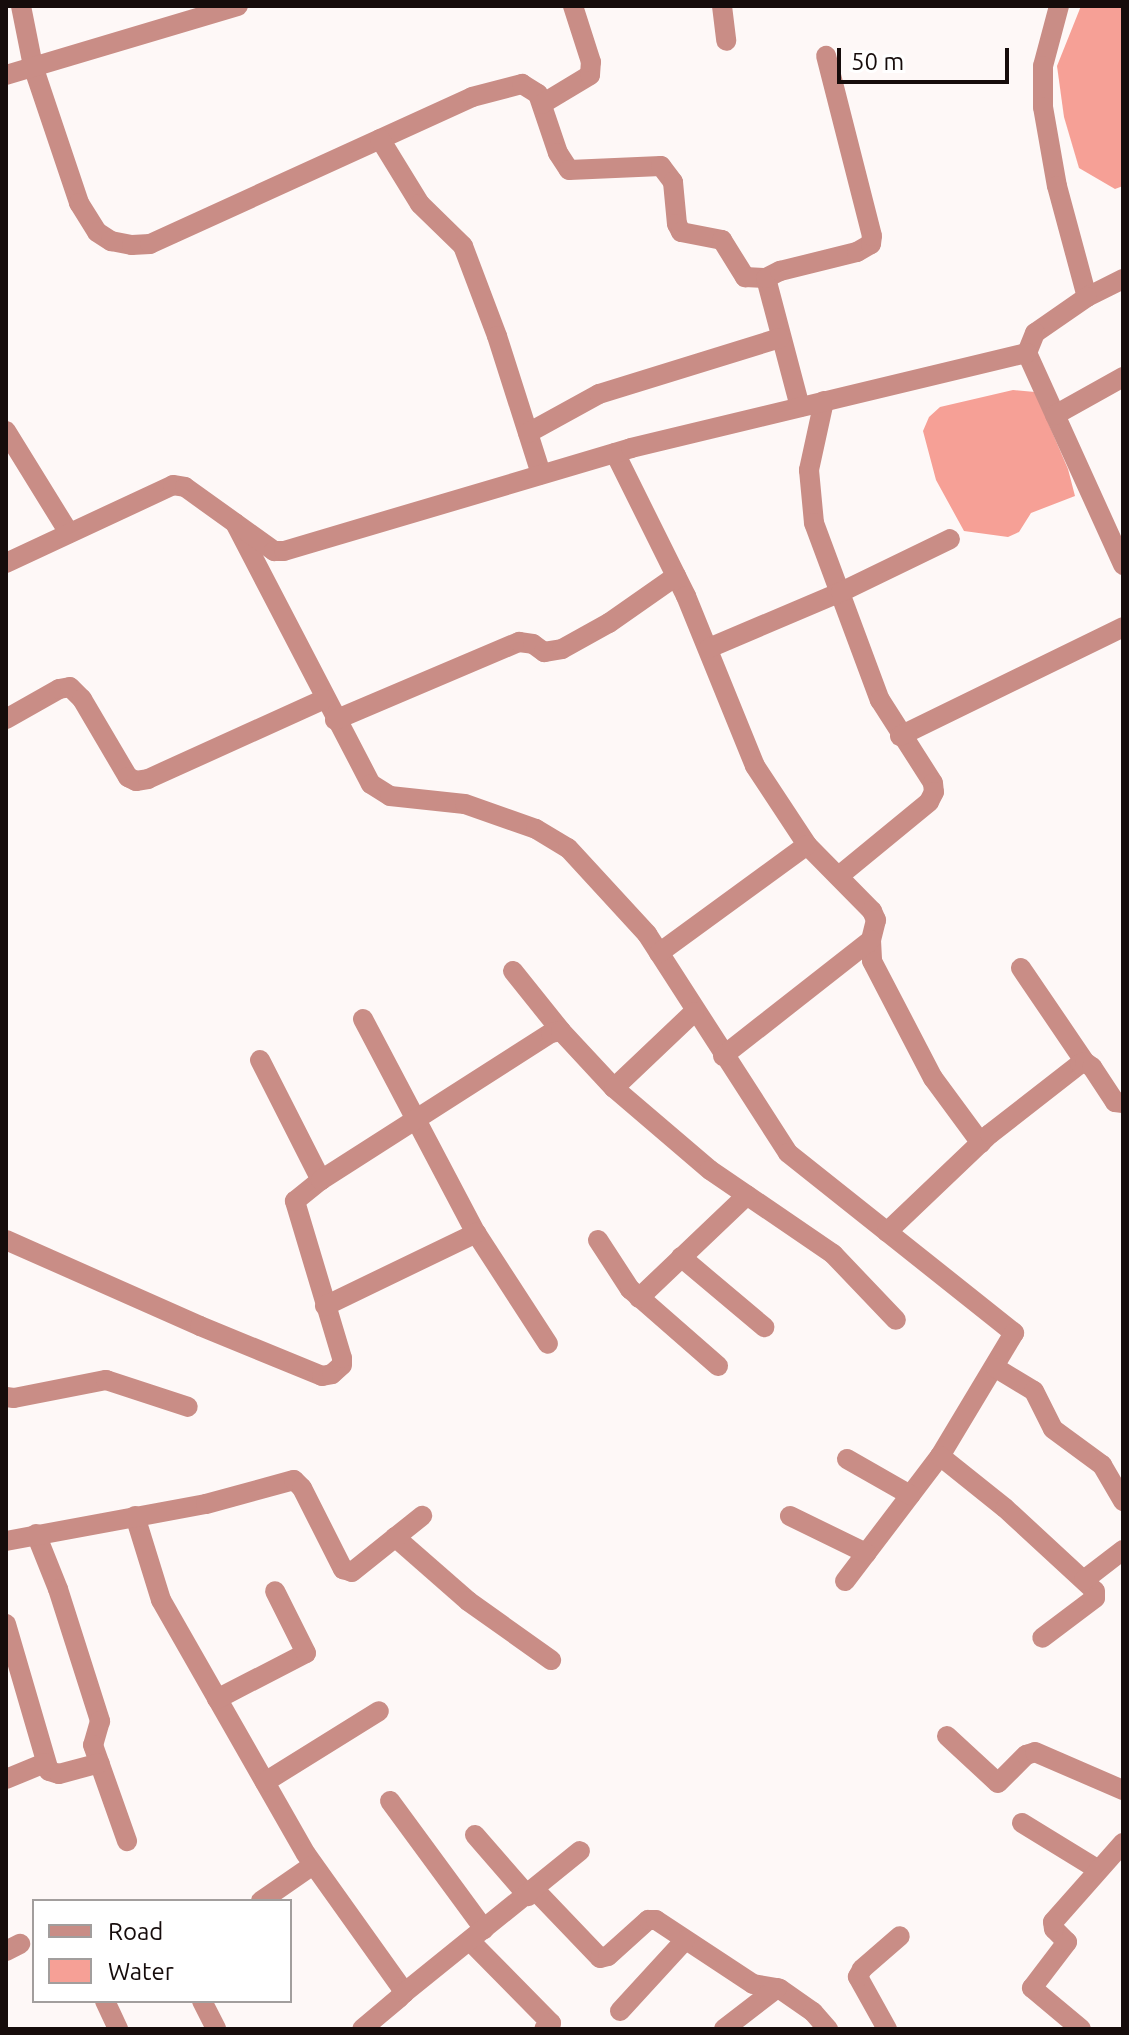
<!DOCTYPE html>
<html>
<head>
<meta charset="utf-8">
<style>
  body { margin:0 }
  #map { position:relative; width:1129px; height:2035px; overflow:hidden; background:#fef8f7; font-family:Ubuntu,sans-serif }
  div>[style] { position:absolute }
  .water>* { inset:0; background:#f6a096 }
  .minor>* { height:20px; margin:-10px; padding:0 10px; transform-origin:10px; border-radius:10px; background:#c98d86 }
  span { translate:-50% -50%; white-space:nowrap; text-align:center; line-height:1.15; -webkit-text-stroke:6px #fff; paint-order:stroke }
  .frame { position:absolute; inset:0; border:8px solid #160c0b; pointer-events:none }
  .legend { position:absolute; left:32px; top:1899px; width:260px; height:104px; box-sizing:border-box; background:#fff; border:2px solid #a29e9d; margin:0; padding:10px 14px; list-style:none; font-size:24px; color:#160c0b }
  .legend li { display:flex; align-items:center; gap:16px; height:40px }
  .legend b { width:40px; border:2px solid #a29e9d }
  .scale { position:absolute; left:837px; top:48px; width:172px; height:36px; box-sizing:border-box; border:4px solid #160c0b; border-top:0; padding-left:10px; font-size:24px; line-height:28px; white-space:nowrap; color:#160c0b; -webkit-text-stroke:6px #fff; paint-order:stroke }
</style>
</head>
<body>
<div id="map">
  <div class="water">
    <div style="clip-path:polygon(1081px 6px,1123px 6px,1123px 186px,1115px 189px,1079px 168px,1064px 117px,1057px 66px)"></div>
    <div style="clip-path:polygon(1013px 390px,1035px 392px,1068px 469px,1075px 496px,1031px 513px,1019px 532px,1008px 537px,964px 531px,936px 480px,923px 431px,929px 417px,940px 407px)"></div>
  </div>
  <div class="minor">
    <div style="left:21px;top:6px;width:61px;rotate:78.7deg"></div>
    <div style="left:33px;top:66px;width:145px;rotate:71.4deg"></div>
    <div style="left:79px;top:203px;width:34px;rotate:58deg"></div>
    <div style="left:97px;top:232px;width:17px;rotate:33deg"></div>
    <div style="left:111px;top:241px;width:21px;rotate:11deg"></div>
    <div style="left:132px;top:245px;width:18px;rotate:-3deg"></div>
    <div style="left:150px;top:244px;width:354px;rotate:-24.5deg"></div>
    <div style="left:472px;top:97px;width:52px;rotate:-14.6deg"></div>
    <div style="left:522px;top:84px;width:19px;rotate:32deg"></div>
    <div style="left:538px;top:94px;width:62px;rotate:71.3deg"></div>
    <div style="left:558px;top:153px;width:20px;rotate:57deg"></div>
    <div style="left:569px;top:170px;width:92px;rotate:-2.5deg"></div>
    <div style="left:661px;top:166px;width:20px;rotate:53deg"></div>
    <div style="left:673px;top:182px;width:42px;rotate:84.6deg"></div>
    <div style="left:677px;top:224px;width:9px;rotate:63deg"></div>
    <div style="left:681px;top:232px;width:42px;rotate:11deg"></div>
    <div style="left:722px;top:240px;width:44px;rotate:58.1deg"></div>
    <div style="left:745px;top:277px;width:21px;rotate:3deg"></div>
    <div style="left:722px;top:6px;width:35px;rotate:83deg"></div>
    <div style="left:1059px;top:6px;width:62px;rotate:104.9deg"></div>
    <div style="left:1043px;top:66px;width:41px;rotate:90deg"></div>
    <div style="left:1043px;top:107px;width:80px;rotate:80deg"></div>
    <div style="left:1057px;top:186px;width:115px;rotate:74.9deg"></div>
    <div style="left:6px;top:75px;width:242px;rotate:-16.6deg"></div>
    <div style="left:542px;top:104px;width:56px;rotate:-31.1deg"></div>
    <div style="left:590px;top:75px;width:13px;rotate:-86deg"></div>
    <div style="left:591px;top:62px;width:59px;rotate:-107.8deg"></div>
    <div style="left:380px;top:139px;width:76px;rotate:58.4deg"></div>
    <div style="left:420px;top:204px;width:60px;rotate:44.3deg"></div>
    <div style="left:463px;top:246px;width:96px;rotate:69.3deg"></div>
    <div style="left:497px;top:336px;width:145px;rotate:72.3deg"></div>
    <div style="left:1123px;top:279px;width:40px;rotate:153.4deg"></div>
    <div style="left:1087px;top:297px;width:63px;rotate:145.3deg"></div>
    <div style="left:1035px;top:333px;width:22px;rotate:112deg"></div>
    <div style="left:1027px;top:353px;width:233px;rotate:65.6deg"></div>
    <div style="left:824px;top:401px;width:71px;rotate:102.3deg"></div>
    <div style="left:809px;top:470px;width:53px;rotate:84.6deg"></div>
    <div style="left:814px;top:523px;width:189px;rotate:69.6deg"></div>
    <div style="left:880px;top:700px;width:98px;rotate:57.4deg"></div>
    <div style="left:933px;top:783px;width:9px;rotate:84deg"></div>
    <div style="left:934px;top:792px;width:11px;rotate:117deg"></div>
    <div style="left:929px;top:802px;width:117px;rotate:140.6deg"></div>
    <div style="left:800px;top:407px;width:133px;rotate:-104.8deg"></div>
    <div style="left:766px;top:278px;width:16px;rotate:-27deg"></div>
    <div style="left:780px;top:271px;width:79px;rotate:-13.9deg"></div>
    <div style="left:857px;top:252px;width:16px;rotate:-30deg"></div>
    <div style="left:871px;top:244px;width:8px;rotate:-83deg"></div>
    <div style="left:872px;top:236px;width:186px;rotate:-104.3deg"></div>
    <div style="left:1055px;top:415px;width:78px;rotate:-29.2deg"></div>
    <div style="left:6px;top:431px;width:120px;rotate:58.3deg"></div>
    <div style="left:528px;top:433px;width:81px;rotate:-28.8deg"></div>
    <div style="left:599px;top:394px;width:189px;rotate:-17.2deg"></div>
    <div style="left:615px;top:453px;width:160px;rotate:63.6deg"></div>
    <div style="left:686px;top:596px;width:183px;rotate:67.9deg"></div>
    <div style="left:755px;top:766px;width:95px;rotate:56.6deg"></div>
    <div style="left:807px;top:845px;width:93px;rotate:45.4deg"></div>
    <div style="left:872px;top:911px;width:10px;rotate:66deg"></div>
    <div style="left:876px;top:920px;width:21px;rotate:104deg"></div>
    <div style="left:871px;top:940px;width:21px;rotate:87deg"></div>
    <div style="left:872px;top:961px;width:132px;rotate:62.5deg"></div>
    <div style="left:933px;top:1078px;width:81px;rotate:53.6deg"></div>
    <div style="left:235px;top:523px;width:294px;rotate:62.5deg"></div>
    <div style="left:371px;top:784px;width:22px;rotate:32deg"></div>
    <div style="left:390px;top:796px;width:75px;rotate:6.1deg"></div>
    <div style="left:465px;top:804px;width:75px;rotate:19.4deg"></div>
    <div style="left:536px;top:829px;width:37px;rotate:31deg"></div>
    <div style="left:568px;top:848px;width:117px;rotate:47.4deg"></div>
    <div style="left:647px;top:934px;width:260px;rotate:57.2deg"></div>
    <div style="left:788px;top:1153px;width:289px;rotate:38.5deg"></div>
    <div style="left:1014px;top:1333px;width:144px;rotate:121deg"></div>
    <div style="left:940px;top:1456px;width:157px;rotate:127.2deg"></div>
    <div style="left:6px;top:563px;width:184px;rotate:-25deg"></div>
    <div style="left:173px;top:485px;width:12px;rotate:9deg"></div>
    <div style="left:185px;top:487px;width:110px;rotate:35.7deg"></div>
    <div style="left:274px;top:551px;width:10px"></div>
    <div style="left:284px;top:551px;width:362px;rotate:-16.5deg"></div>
    <div style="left:631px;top:448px;width:407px;rotate:-13.5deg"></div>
    <div style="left:709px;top:648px;width:143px;rotate:-23deg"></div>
    <div style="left:841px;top:592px;width:121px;rotate:-25.9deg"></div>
    <div style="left:6px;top:719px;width:61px;rotate:-29.5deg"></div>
    <div style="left:59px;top:689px;width:11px;rotate:-10deg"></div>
    <div style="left:70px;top:687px;width:17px;rotate:45deg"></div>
    <div style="left:82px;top:699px;width:91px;rotate:59.5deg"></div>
    <div style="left:128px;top:777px;width:9px;rotate:27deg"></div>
    <div style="left:136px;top:781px;width:12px;rotate:-9deg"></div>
    <div style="left:148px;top:779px;width:193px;rotate:-24.4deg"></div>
    <div style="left:335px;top:720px;width:200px;rotate:-23deg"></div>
    <div style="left:519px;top:642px;width:14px;rotate:8deg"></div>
    <div style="left:533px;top:644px;width:14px;rotate:36deg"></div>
    <div style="left:544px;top:652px;width:18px;rotate:-9deg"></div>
    <div style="left:562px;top:649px;width:54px;rotate:-29deg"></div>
    <div style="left:609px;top:623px;width:82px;rotate:-35deg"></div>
    <div style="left:900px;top:736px;width:248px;rotate:-26deg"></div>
    <div style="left:659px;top:953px;width:183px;rotate:-36.1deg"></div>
    <div style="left:1021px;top:968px;width:114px;rotate:55.8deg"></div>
    <div style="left:513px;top:971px;width:77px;rotate:51.3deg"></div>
    <div style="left:363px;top:1019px;width:242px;rotate:62.2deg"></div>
    <div style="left:476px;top:1233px;width:132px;rotate:57deg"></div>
    <div style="left:723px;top:1056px;width:188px;rotate:-38.1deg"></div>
    <div style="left:260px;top:1060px;width:135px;rotate:63.1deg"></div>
    <div style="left:614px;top:1088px;width:110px;rotate:-43.5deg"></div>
    <div style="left:887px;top:1232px;width:142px;rotate:-43.6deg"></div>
    <div style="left:990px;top:1134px;width:114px;rotate:-37.9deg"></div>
    <div style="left:1080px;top:1064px;width:5px;rotate:-22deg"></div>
    <div style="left:1085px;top:1062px;width:9px;rotate:36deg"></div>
    <div style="left:1092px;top:1067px;width:42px;rotate:56.7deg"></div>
    <div style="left:1115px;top:1102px;width:8px;rotate:7deg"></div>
    <div style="left:6px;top:1240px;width:212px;rotate:23.9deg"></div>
    <div style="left:200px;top:1326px;width:132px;rotate:22.3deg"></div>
    <div style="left:322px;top:1376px;width:10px;rotate:-11deg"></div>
    <div style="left:332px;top:1374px;width:13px;rotate:-42deg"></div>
    <div style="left:342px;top:1365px;width:7px;rotate:-90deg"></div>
    <div style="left:342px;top:1358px;width:164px;rotate:-106.7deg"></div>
    <div style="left:295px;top:1201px;width:33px;rotate:-39deg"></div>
    <div style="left:321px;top:1180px;width:273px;rotate:-32.6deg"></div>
    <div style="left:551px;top:1033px;width:10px;rotate:-11deg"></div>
    <div style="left:561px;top:1031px;width:78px;rotate:47.1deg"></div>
    <div style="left:614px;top:1088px;width:126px;rotate:40.5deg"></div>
    <div style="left:710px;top:1170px;width:149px;rotate:34.3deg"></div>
    <div style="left:833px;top:1254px;width:91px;rotate:46.3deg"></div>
    <div style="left:598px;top:1240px;width:59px;rotate:56.9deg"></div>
    <div style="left:630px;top:1289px;width:117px;rotate:41.2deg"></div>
    <div style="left:681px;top:1257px;width:109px;rotate:40.1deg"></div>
    <div style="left:639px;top:1298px;width:149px;rotate:-43.6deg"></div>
    <div style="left:325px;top:1306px;width:168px;rotate:-25.8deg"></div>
    <div style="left:996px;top:1368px;width:44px;rotate:31.2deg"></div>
    <div style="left:1034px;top:1391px;width:42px;rotate:63.4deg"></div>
    <div style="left:1053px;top:1429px;width:61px;rotate:36.3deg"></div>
    <div style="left:1102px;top:1465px;width:42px;rotate:59.7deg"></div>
    <div style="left:6px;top:1397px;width:8px;rotate:7deg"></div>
    <div style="left:14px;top:1398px;width:94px;rotate:-11.1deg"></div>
    <div style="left:106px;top:1380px;width:86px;rotate:18.2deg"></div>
    <div style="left:940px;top:1456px;width:83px;rotate:38.7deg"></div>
    <div style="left:1005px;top:1508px;width:122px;rotate:42.7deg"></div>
    <div style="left:1095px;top:1591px;width:7px;rotate:90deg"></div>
    <div style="left:1095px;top:1598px;width:66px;rotate:143deg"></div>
    <div style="left:847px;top:1459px;width:73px;rotate:29.7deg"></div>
    <div style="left:135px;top:1516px;width:88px;rotate:72.8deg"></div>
    <div style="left:161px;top:1600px;width:292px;rotate:60.3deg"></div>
    <div style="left:306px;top:1854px;width:163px;rotate:54.5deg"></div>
    <div style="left:401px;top:1987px;width:7px;rotate:63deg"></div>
    <div style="left:404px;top:1993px;width:7px;rotate:135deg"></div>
    <div style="left:399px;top:1998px;width:48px;rotate:140deg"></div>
    <div style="left:790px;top:1516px;width:85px;rotate:26deg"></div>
    <div style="left:36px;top:1534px;width:59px;rotate:68.2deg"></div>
    <div style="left:58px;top:1589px;width:139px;rotate:72.3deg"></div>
    <div style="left:100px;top:1721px;width:25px;rotate:106deg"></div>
    <div style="left:93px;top:1745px;width:102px;rotate:70.5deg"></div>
    <div style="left:395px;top:1537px;width:97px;rotate:41.2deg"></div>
    <div style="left:468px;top:1601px;width:102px;rotate:35.4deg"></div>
    <div style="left:6px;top:1541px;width:203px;rotate:-10.5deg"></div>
    <div style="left:206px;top:1504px;width:91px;rotate:-15.3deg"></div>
    <div style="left:294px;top:1480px;width:11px;rotate:45deg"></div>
    <div style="left:302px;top:1488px;width:91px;rotate:63.2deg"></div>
    <div style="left:343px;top:1569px;width:9px;rotate:18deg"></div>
    <div style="left:352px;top:1572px;width:90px;rotate:-38.7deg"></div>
    <div style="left:1084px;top:1580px;width:49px;rotate:-37.6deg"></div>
    <div style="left:6px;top:1624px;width:153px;rotate:73.7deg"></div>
    <div style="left:49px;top:1771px;width:10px;rotate:17deg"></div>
    <div style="left:59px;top:1774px;width:42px;rotate:-15deg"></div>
    <div style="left:217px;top:1699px;width:100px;rotate:-27.3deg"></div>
    <div style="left:306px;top:1653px;width:69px;rotate:-116.6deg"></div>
    <div style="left:947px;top:1736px;width:69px;rotate:42.7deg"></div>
    <div style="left:998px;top:1783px;width:40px;rotate:-45deg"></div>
    <div style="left:1026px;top:1755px;width:9px;rotate:-18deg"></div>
    <div style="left:1035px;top:1752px;width:96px;rotate:23.4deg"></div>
    <div style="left:6px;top:1779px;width:42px;rotate:-22.3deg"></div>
    <div style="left:265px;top:1782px;width:134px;rotate:-31.9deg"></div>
    <div style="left:390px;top:1801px;width:159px;rotate:53.7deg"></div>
    <div style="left:1022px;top:1823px;width:88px;rotate:31.5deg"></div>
    <div style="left:475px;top:1835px;width:81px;rotate:49deg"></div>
    <div style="left:535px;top:1890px;width:94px;rotate:46.3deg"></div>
    <div style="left:600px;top:1958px;width:8px;rotate:-14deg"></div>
    <div style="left:608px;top:1956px;width:54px;rotate:-42deg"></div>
    <div style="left:648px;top:1920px;width:8px"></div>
    <div style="left:656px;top:1920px;width:116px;rotate:33.4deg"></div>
    <div style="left:753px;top:1984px;width:27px;rotate:10deg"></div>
    <div style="left:780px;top:1989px;width:40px;rotate:34.9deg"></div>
    <div style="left:813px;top:2012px;width:23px;rotate:49deg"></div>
    <div style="left:261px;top:1901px;width:63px;rotate:-34.7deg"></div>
    <div style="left:471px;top:1942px;width:114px;rotate:45.4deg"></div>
    <div style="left:551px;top:2023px;width:9px;rotate:139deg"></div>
    <div style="left:6px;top:1951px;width:16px;rotate:-27deg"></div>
    <div style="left:404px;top:1993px;width:226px;rotate:-38.9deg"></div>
    <div style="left:105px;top:2001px;width:31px;rotate:65deg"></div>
    <div style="left:202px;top:2001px;width:31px;rotate:63deg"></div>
    <div style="left:620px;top:2011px;width:96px;rotate:-47.5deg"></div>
    <div style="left:724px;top:2029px;width:67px;rotate:-37.7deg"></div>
    <div style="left:887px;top:2029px;width:60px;rotate:-119.1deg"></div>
    <div style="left:858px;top:1977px;width:9px;rotate:-63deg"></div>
    <div style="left:862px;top:1969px;width:50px;rotate:-41deg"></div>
    <div style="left:1081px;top:2029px;width:64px;rotate:-140.1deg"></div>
    <div style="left:1032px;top:1988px;width:58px;rotate:-52.7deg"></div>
    <div style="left:1067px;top:1942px;width:18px;rotate:-135deg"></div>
    <div style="left:1054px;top:1929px;width:7px;rotate:-98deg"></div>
    <div style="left:1053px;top:1922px;width:106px;rotate:-48.5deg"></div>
  </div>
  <div class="frame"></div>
  <ul class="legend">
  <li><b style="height:10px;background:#c98d86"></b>Road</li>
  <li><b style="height:22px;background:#f6a096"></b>Water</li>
  </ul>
  <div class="scale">50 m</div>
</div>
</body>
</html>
